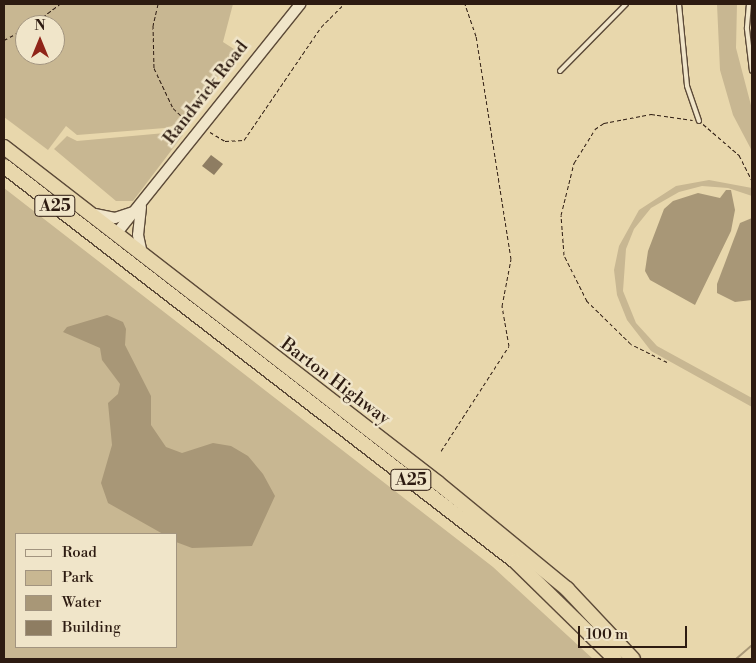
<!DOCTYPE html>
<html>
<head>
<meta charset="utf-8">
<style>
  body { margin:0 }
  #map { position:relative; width:756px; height:663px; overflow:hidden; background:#e8d7ac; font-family:"Libre Bodoni",serif }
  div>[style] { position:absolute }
  .green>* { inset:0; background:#c8b792 }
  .water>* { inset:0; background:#a89777 }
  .stream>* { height:2px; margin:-1px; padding:0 1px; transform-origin:1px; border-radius:1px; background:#a89777 }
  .building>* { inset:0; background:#8e7d62 }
  .path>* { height:1px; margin-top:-0.5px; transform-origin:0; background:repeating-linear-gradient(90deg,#2d1b11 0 4px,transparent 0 6.5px) }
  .roads { filter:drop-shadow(1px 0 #5c4a38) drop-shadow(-1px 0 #5c4a38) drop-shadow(0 1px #5c4a38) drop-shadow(0 -1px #5c4a38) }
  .lane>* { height:4px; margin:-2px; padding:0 2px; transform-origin:2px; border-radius:2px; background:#f0e5c9 }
  .secondary>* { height:10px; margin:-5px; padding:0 5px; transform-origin:5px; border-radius:5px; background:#f0e5c9 }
  .highway>* { height:14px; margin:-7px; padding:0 7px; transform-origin:7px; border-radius:7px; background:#e8d7ac }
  span { translate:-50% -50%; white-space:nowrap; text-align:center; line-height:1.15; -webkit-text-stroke:5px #f0e5c9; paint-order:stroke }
  .shield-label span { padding:1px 4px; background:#f0e5c9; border:1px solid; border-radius:4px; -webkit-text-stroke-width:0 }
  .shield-label { font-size:16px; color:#2d1b11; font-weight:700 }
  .street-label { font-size:18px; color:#2d1b11 }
  .frame { position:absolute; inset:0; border:5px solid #2d1b11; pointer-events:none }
  .legend { position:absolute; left:15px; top:533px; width:162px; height:115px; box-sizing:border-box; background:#f0e5c9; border:1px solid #a2947f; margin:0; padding:6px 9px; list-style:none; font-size:15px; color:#2d1b11 }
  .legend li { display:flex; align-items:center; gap:10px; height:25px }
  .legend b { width:25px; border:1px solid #a2947f }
  .north { position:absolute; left:15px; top:15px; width:50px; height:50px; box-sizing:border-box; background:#f0e5c9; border:1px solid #a2947f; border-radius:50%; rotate:0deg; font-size:14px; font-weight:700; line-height:20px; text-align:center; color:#2d1b11 }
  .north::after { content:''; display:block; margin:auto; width:18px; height:22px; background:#8f2418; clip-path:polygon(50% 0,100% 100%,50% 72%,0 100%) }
  .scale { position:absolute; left:578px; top:626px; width:109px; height:22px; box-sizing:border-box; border:2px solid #2d1b11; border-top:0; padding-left:6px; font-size:15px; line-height:18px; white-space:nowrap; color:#2d1b11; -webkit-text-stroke:4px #f0e5c9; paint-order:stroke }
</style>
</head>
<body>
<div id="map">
  <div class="green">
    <div style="clip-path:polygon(evenodd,4px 4px,233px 4px,223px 42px,237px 51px,185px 122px,165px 128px,77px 135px,66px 126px,48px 150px,4px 117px,4px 4px,25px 25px,55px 25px,55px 55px,25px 55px,25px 25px)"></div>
    <div style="clip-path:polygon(717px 4px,737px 4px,736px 48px,752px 109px,752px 151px,733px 115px,720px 70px)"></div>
    <div style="clip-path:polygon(165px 133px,183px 135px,133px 201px,116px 201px,54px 149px,67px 136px,77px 141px)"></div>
    <div style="clip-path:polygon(709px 180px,752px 188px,752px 196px,728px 188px,702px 186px,679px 192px,651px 208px,634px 229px,626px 249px,623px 291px,636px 323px,657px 346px,752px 398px,752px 407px,651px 351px,627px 320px,617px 295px,614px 270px,619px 246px,639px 210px,676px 186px)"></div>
    <div style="clip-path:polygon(evenodd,4px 188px,493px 567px,593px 659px,4px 659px,4px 188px,16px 534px,176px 534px,176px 647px,16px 647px,16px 534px)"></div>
  </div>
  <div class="water">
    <div style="clip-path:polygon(726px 190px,731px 190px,735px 210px,731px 231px,695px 305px,650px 280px,645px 271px,648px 251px,664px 209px,673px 201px,698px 193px,720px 198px)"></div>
    <div style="clip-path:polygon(752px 218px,752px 300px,735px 302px,717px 293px,717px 284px,740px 223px)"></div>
    <div style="clip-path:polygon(107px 315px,123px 322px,126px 329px,125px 345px,151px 396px,151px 425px,166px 447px,182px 453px,213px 443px,231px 446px,248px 456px,263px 474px,275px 496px,252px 546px,192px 548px,176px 542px,176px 534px,163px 534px,108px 503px,101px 483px,112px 445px,108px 403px,118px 394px,120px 384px,102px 360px,100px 348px,63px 332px,67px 327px)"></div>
  </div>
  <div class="stream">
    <div style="left:736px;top:659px;width:21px;rotate:-41deg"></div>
  </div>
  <div class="building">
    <div style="clip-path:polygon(211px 155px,223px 164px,214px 175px,202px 166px)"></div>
  </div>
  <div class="path">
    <div style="left:158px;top:4px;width:22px;rotate:103deg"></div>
    <div style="left:153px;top:25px;width:43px;rotate:88.7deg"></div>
    <div style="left:154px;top:68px;width:44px;rotate:64.6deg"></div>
    <div style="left:173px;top:108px;width:25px;rotate:43deg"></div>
    <div style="left:32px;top:25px;width:35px;rotate:-37deg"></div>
    <div style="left:4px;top:40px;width:24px;rotate:-28deg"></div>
    <div style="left:703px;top:124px;width:48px;rotate:40.7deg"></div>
    <div style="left:739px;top:155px;width:28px;rotate:63deg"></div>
    <div style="left:210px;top:132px;width:17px;rotate:31deg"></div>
    <div style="left:225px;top:141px;width:19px;rotate:-3deg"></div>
    <div style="left:244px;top:140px;width:137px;rotate:-55.7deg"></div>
    <div style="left:321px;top:27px;width:33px;rotate:-45deg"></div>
    <div style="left:667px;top:362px;width:40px;rotate:-153.4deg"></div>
    <div style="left:631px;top:344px;width:62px;rotate:-135.7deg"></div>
    <div style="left:587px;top:301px;width:51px;rotate:-116.6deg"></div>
    <div style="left:564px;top:255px;width:40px;rotate:-94.3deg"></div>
    <div style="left:561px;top:215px;width:54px;rotate:-76deg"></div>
    <div style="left:574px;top:163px;width:40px;rotate:-58deg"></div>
    <div style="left:595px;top:129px;width:11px;rotate:-34deg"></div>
    <div style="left:604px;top:123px;width:48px;rotate:-10.8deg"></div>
    <div style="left:651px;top:114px;width:42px;rotate:8.1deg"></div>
    <div style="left:441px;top:451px;width:125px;rotate:-57.1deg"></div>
    <div style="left:509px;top:346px;width:41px;rotate:-99.9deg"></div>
    <div style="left:502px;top:306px;width:48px;rotate:-79.2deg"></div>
    <div style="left:511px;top:259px;width:226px;rotate:-98.9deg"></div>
    <div style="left:476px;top:36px;width:34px;rotate:-109deg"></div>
  </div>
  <div class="roads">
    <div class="lane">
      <div style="left:679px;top:4px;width:82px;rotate:84.4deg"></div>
      <div style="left:687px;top:86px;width:37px;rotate:71deg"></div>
      <div style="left:749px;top:4px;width:25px;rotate:95deg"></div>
      <div style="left:747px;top:29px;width:42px;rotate:83.2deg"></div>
      <div style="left:560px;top:71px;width:94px;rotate:-45.4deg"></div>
    </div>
    <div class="secondary">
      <div style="left:141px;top:207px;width:28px;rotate:96deg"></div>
      <div style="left:138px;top:235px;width:19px;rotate:78deg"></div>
      <div style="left:95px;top:214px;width:20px;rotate:11deg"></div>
      <div style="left:115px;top:218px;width:20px;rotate:-18deg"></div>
      <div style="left:116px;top:234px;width:295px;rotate:-51.3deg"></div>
    </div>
    <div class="highway">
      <div style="left:4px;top:147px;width:549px;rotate:37.75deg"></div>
      <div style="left:438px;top:483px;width:167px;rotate:39.4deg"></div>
      <div style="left:567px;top:589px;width:96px;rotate:46.7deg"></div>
      <div style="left:4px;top:166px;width:646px;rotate:37.7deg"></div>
      <div style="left:515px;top:561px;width:140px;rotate:44.4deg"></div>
    </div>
  </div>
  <div class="shield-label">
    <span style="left:55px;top:206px">A25</span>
    <span style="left:411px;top:480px">A25</span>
  </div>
  <div class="street-label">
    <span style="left:206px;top:93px;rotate:-52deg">Randwick Road</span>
    <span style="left:335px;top:382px;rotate:37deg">Barton Highway</span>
  </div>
  <div class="frame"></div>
  <ul class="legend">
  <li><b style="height:6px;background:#f0e5c9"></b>Road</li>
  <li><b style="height:14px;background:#c8b792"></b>Park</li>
  <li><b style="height:14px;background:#a89777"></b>Water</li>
  <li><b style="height:14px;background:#8e7d62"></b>Building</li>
  </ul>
  <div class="north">N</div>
  <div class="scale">100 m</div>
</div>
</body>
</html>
